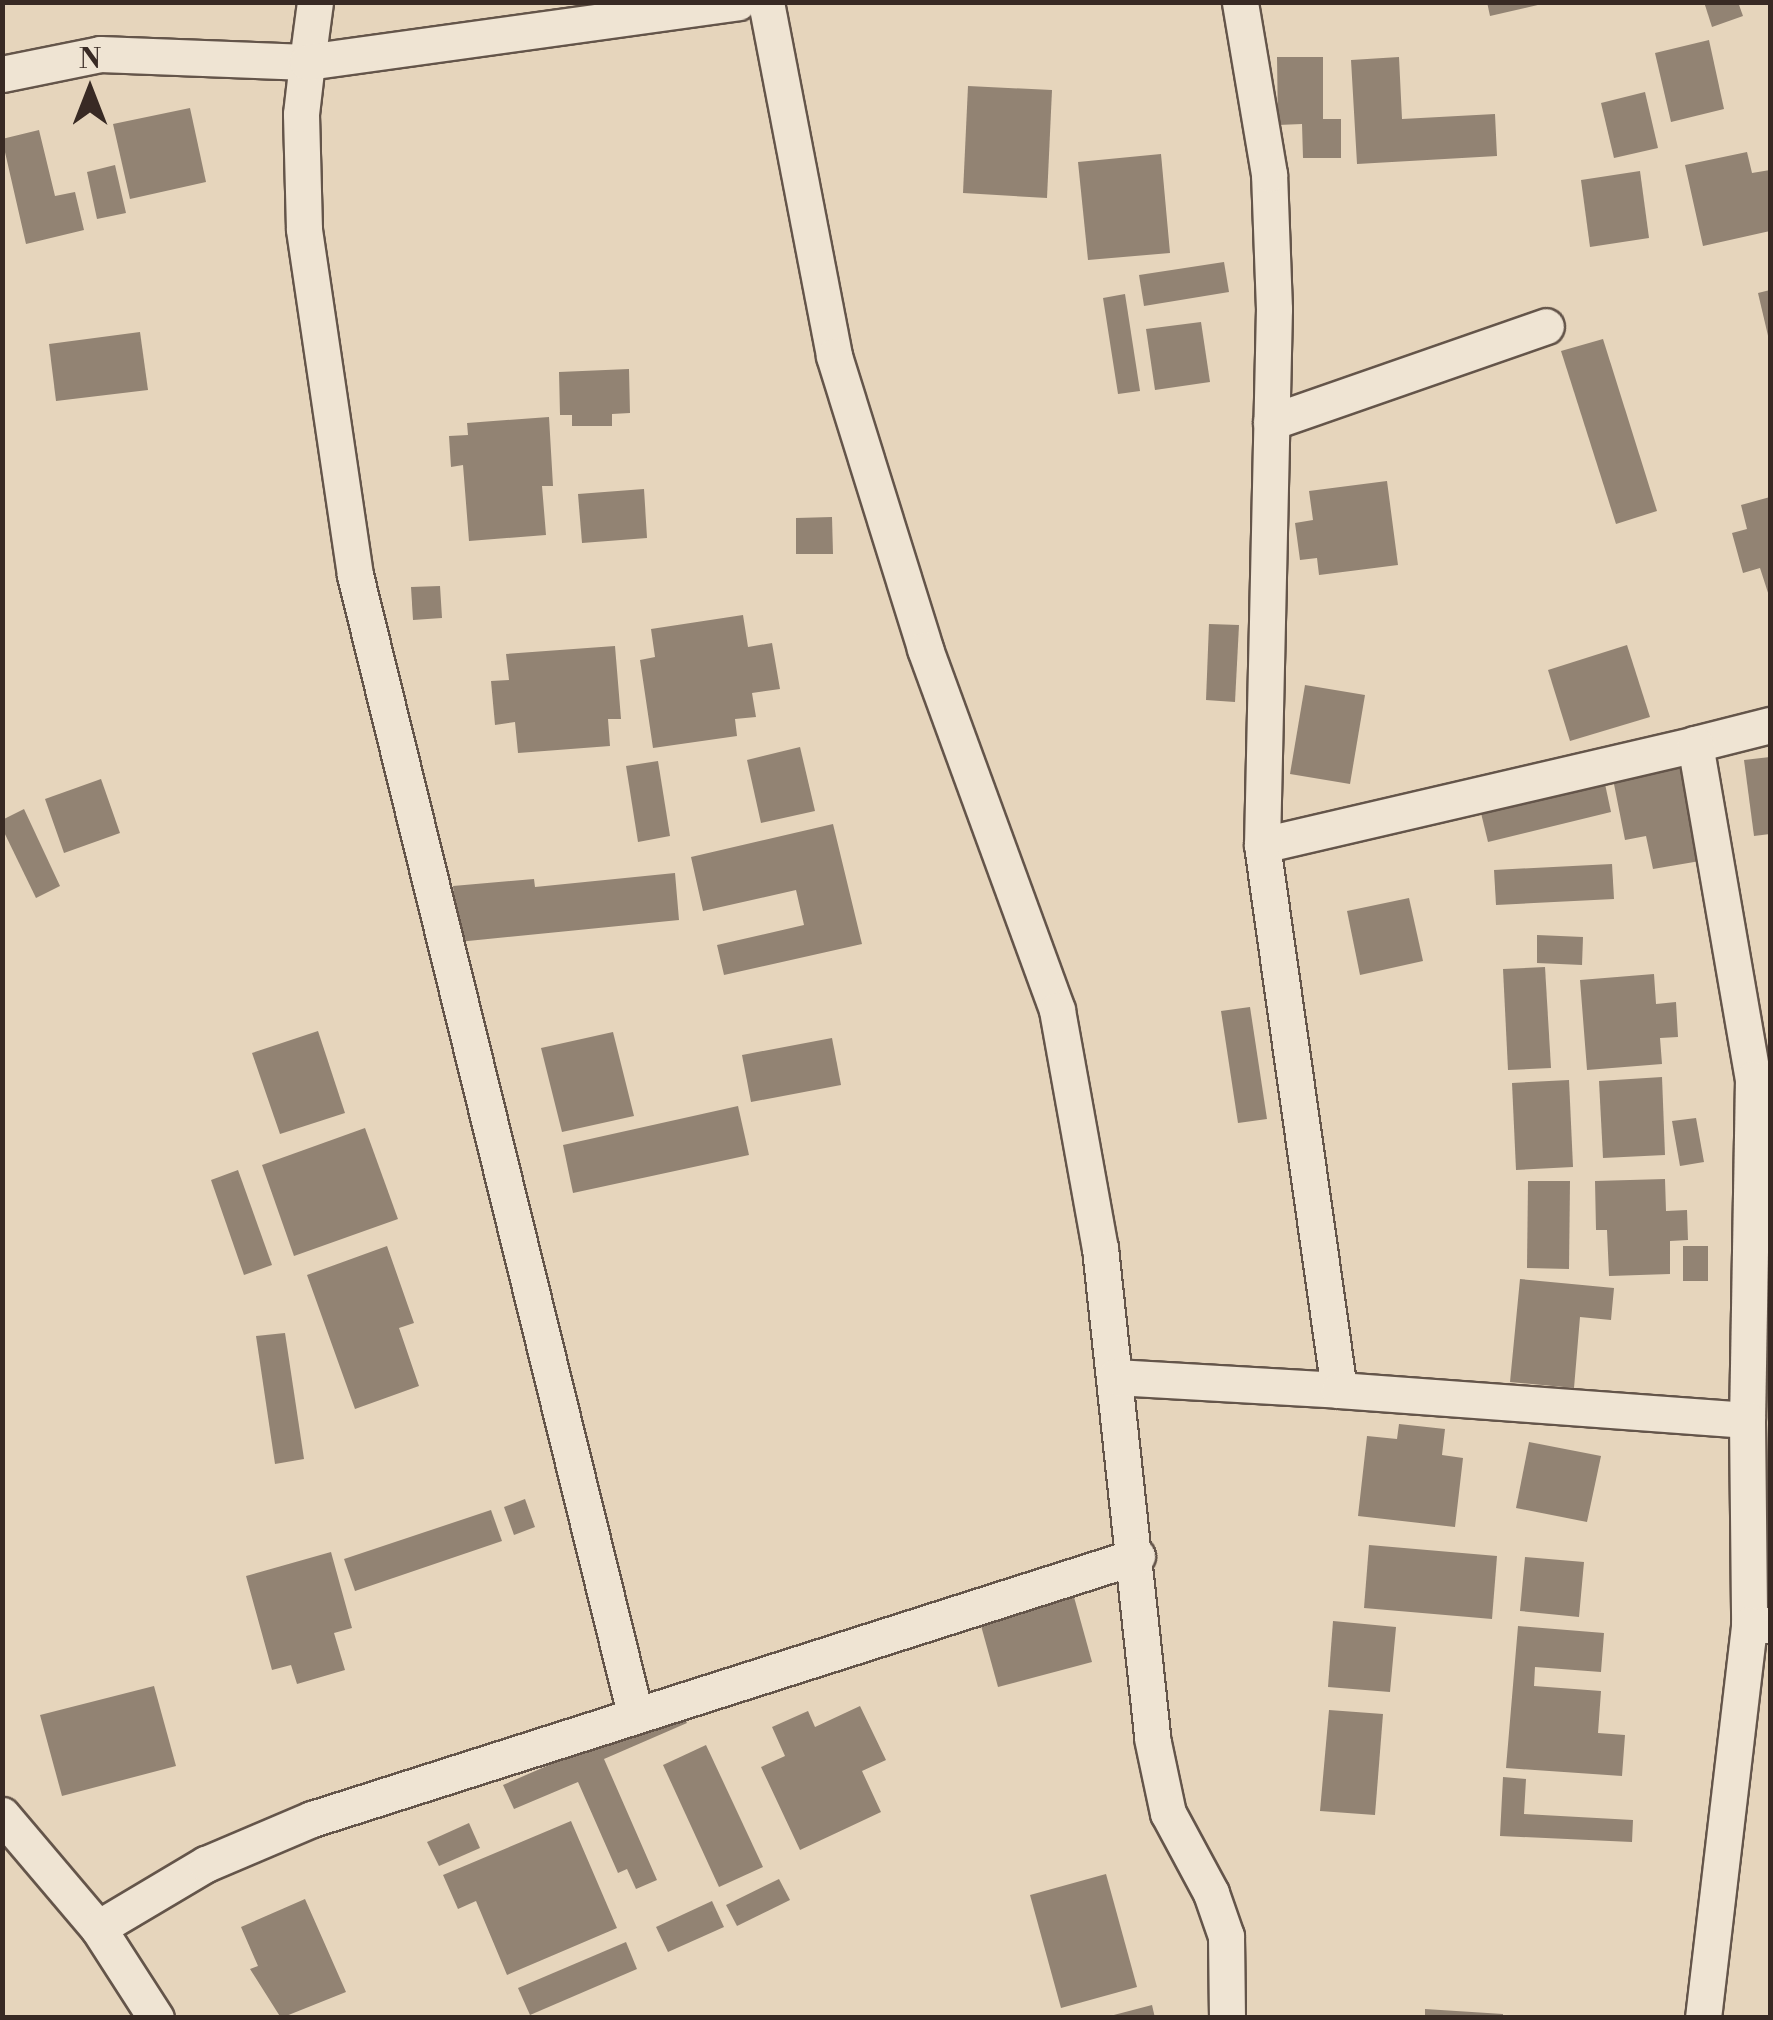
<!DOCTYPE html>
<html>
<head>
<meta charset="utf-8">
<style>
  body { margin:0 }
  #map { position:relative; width:1773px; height:2020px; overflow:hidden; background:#e6d5bc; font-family:"Libre Bodoni",serif }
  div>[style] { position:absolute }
  .building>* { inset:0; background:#928373 }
  .roads { filter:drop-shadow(2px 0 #64554a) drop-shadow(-2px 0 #64554a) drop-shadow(0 2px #64554a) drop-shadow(0 -2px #64554a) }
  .street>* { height:35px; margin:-17.5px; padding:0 17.5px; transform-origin:17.5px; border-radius:17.5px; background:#efe4d3 }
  span { translate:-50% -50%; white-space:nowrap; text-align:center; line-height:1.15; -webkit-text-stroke:10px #efe4d3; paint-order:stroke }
  .frame { position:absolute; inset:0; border:5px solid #382a24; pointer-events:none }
  .north { position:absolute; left:40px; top:40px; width:100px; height:100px; -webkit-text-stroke:8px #efe4d3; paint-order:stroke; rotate:0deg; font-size:28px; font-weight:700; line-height:40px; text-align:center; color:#382a24 }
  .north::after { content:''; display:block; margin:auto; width:35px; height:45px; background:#382a24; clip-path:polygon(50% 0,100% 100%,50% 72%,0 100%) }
</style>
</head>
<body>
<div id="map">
  <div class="building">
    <div style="clip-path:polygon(1487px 2px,1542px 2px,1542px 4px,1490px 16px)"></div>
    <div style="clip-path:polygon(1704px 2px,1738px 2px,1743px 16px,1712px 27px)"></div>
    <div style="clip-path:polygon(1709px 40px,1724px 109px,1671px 122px,1655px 53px)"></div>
    <div style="clip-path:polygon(1277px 57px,1323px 57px,1323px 119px,1341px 119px,1341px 158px,1303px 158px,1302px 124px,1278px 125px)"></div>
    <div style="clip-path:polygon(1399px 57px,1402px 119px,1495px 114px,1497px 156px,1357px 164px,1351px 60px)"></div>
    <div style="clip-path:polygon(968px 86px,1052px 90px,1047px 198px,963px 193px)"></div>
    <div style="clip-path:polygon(1645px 92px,1658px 148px,1614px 158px,1601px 103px)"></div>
    <div style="clip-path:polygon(190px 108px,206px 182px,130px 199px,113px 124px)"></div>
    <div style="clip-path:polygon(39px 130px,55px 196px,75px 192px,84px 230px,26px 244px,2px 139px)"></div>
    <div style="clip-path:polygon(1747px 152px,1752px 173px,1770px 170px,1770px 231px,1703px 246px,1685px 165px)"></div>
    <div style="clip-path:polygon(1161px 154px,1170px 253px,1088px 260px,1078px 162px)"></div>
    <div style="clip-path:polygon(115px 165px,126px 213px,97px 219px,87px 172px)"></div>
    <div style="clip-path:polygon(1640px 171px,1649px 238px,1590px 247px,1581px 180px)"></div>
    <div style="clip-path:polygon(1224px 262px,1229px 292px,1144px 306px,1139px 275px)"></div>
    <div style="clip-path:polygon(1770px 290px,1770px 340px,1769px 340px,1758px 293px)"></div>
    <div style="clip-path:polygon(1125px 294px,1140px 391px,1118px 394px,1103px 298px)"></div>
    <div style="clip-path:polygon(1201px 322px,1210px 382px,1155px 390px,1146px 329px)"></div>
    <div style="clip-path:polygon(140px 332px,148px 390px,56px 401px,49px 344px)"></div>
    <div style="clip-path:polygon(1603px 339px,1657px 511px,1616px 524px,1561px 351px)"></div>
    <div style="clip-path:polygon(629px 369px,630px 413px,612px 414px,612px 426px,572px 426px,572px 415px,560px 415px,559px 372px)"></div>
    <div style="clip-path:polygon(549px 417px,553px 486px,542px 486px,546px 535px,469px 541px,463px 465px,451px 467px,449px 436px,468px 435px,467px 423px)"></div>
    <div style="clip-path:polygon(1387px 481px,1398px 565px,1319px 575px,1317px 558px,1300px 560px,1295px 523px,1313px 520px,1309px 491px)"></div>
    <div style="clip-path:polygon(644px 489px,647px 538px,582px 543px,578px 494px)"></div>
    <div style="clip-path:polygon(1770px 497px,1770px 599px,1760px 568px,1743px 573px,1732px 533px,1747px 529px,1741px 505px)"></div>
    <div style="clip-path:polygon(832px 517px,833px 554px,796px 554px,796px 518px)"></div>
    <div style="clip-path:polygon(440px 586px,442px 618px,413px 620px,411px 587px)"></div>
    <div style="clip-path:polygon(743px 615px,748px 647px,772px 643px,780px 689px,752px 693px,756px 717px,735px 719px,737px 736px,653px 748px,640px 660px,655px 657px,651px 629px)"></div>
    <div style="clip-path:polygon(1209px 624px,1239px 625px,1235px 702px,1206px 700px)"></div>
    <div style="clip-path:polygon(1627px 645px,1650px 717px,1570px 741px,1548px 670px)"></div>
    <div style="clip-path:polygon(615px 646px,621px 719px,608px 719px,610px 746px,518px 753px,515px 722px,495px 725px,491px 681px,509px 680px,506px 654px)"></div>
    <div style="clip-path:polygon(1305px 685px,1365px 695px,1350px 784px,1290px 774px)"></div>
    <div style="clip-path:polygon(800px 747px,815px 811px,761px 823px,747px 760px)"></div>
    <div style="clip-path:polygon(1770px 757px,1770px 834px,1754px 836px,1744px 760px)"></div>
    <div style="clip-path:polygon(658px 761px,670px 836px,638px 842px,626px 766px)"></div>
    <div style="clip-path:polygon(1682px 766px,1700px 861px,1653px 869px,1646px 836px,1625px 840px,1613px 779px)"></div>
    <div style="clip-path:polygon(101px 779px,120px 833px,64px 853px,45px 799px)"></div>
    <div style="clip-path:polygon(1605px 784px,1611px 812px,1488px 842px,1481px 813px)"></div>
    <div style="clip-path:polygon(24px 809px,60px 886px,36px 898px,2px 828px,2px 820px)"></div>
    <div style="clip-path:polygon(833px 824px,862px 944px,724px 975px,717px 945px,804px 925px,796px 890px,703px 911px,691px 857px)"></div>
    <div style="clip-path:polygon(1612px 864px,1614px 899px,1496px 905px,1494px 870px)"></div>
    <div style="clip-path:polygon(675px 873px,679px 920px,458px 942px,453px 886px,534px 879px,535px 887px)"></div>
    <div style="clip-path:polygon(1409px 898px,1423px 961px,1360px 975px,1347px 911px)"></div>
    <div style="clip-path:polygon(1537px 935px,1583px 937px,1582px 965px,1537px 963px)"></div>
    <div style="clip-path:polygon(1545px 967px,1551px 1068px,1508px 1070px,1503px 969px)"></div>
    <div style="clip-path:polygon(1654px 974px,1656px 1004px,1676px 1002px,1678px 1037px,1660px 1038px,1662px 1064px,1587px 1070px,1580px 980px)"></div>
    <div style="clip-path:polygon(1250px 1007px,1267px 1119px,1238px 1123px,1221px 1011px)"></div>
    <div style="clip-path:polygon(318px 1031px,345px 1113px,280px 1134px,252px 1053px)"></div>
    <div style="clip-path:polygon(613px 1032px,634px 1116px,562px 1132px,541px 1048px)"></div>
    <div style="clip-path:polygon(832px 1038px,841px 1085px,751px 1102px,742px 1055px)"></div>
    <div style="clip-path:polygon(1662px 1077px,1665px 1155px,1603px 1158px,1599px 1081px)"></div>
    <div style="clip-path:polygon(1569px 1080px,1573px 1167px,1516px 1170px,1512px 1083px)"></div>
    <div style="clip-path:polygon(738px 1106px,749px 1155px,573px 1193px,563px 1145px)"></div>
    <div style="clip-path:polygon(1696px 1118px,1704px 1162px,1680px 1166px,1672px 1121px)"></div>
    <div style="clip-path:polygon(365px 1128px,398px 1219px,294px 1256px,262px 1165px)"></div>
    <div style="clip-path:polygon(238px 1170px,272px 1265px,244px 1275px,211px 1180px)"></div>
    <div style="clip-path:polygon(1665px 1179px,1666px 1211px,1687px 1210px,1688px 1240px,1670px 1241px,1670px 1274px,1609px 1276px,1607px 1230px,1596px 1230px,1595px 1181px)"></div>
    <div style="clip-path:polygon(1528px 1181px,1570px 1181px,1569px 1269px,1527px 1268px)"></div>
    <div style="clip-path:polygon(387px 1246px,414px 1323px,399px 1328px,419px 1386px,355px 1409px,307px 1275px)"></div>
    <div style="clip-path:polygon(1683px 1246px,1708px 1246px,1708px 1281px,1683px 1281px)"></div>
    <div style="clip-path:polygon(1520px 1279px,1614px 1288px,1611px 1320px,1580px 1317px,1574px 1388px,1510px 1382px)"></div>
    <div style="clip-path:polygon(285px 1333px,304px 1459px,275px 1464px,256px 1336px)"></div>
    <div style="clip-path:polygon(1399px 1424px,1445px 1429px,1442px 1455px,1463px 1458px,1455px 1527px,1358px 1516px,1367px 1436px,1397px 1439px)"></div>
    <div style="clip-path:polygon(1529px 1442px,1601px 1456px,1587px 1522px,1516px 1508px)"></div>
    <div style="clip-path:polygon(525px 1499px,535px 1527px,514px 1535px,504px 1507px)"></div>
    <div style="clip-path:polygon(491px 1510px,502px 1541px,355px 1591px,344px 1559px)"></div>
    <div style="clip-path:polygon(1369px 1545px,1497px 1556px,1492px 1619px,1364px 1608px)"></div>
    <div style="clip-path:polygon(331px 1552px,352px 1628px,334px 1633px,345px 1670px,297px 1684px,291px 1665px,272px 1670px,246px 1576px)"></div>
    <div style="clip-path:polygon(1525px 1557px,1584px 1562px,1579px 1617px,1520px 1611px)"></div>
    <div style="clip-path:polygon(1074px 1597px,1092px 1662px,998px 1687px,980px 1622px)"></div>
    <div style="clip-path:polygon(1333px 1621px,1396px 1627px,1390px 1692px,1328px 1687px)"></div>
    <div style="clip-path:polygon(1518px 1626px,1604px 1633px,1601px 1672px,1535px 1667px,1534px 1686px,1601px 1691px,1598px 1733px,1625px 1735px,1622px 1776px,1506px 1768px)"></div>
    <div style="clip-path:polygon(154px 1686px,176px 1766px,62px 1796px,40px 1715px)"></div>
    <div style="clip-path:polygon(860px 1706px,886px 1760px,862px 1771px,881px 1812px,800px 1850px,761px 1767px,785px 1756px,772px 1727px,808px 1711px,815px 1727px)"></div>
    <div style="clip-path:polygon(680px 1708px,687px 1723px,604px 1759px,657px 1880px,636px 1889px,627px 1869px,618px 1873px,578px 1782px,514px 1809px,503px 1785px)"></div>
    <div style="clip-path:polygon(1329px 1710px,1383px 1714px,1375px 1815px,1320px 1811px)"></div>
    <div style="clip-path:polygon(706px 1745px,763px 1867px,719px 1887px,663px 1765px)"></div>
    <div style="clip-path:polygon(1503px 1777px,1526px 1779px,1524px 1814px,1633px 1820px,1632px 1842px,1500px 1836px)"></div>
    <div style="clip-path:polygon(571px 1821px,617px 1928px,507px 1975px,476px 1901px,458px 1909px,443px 1875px)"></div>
    <div style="clip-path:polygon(469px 1823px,480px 1848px,439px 1866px,427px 1842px)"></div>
    <div style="clip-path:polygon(1106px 1874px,1137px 1987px,1061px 2008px,1030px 1895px)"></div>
    <div style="clip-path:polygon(779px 1879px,790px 1900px,737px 1926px,726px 1905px)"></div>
    <div style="clip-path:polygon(305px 1899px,346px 1992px,281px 2018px,250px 1969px,258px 1966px,241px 1927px)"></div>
    <div style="clip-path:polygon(712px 1901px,724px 1927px,668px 1952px,656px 1927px)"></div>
    <div style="clip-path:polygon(626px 1942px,637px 1969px,530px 2015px,518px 1988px)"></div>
    <div style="clip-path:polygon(1152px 2005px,1155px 2018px,1110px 2018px,1110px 2016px)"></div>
    <div style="clip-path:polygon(1425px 2009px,1503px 2014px,1503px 2018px,1425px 2018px)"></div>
  </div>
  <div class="roads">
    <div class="street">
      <div style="left:766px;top:2px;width:360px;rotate:79.1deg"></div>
      <div style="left:834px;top:356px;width:307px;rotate:72.7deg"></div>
      <div style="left:925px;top:649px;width:384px;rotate:69.9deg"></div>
      <div style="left:1057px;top:1010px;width:242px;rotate:79.8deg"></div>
      <div style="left:1100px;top:1248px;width:493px;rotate:83.9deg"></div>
      <div style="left:1152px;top:1738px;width:77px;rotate:78deg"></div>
      <div style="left:1168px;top:1813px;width:91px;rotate:61.7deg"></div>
      <div style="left:1211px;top:1893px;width:46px;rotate:70.8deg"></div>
      <div style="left:1226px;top:1936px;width:82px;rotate:89.3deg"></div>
      <div style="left:2px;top:74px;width:100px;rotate:-11.5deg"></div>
      <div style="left:100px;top:54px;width:207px;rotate:2.2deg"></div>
      <div style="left:307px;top:62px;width:61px;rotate:-82.4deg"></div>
      <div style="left:1271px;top:422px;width:291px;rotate:-19.2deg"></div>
      <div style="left:1695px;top:744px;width:77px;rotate:-14.2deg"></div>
      <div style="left:1262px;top:845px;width:445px;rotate:-13.1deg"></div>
      <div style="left:1695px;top:744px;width:340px;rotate:80.2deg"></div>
      <div style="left:1753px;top:1079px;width:341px;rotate:91deg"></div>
      <div style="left:1115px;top:1377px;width:224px;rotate:3.3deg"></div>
      <div style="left:1339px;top:1390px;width:550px;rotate:-98.04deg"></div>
      <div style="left:1262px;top:845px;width:536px;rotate:-88.72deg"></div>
      <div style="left:1274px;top:309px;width:135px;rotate:-92.1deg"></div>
      <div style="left:1269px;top:174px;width:174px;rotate:-99.6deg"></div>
      <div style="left:1339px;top:1390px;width:409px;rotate:4.2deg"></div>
      <div style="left:1747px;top:1420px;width:205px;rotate:89.4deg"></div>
      <div style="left:1749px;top:1625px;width:21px"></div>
      <div style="left:635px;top:1714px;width:1173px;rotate:-103.81deg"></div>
      <div style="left:355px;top:575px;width:350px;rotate:-98.4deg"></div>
      <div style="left:304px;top:229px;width:115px;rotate:-91.5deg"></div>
      <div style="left:301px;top:114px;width:52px;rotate:-83.4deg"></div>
      <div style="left:307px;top:62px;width:435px;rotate:-7.9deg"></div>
      <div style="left:2px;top:1815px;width:148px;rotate:49.7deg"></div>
      <div style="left:98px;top:1928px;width:107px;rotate:57.2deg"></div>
      <div style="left:98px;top:1928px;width:126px;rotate:-30.7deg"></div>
      <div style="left:206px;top:1864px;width:115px;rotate:-23deg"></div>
      <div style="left:312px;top:1819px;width:866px;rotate:-17.68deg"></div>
      <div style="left:1703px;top:2018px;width:396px;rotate:-83.3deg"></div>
    </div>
  </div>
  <div class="frame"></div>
  <div class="north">N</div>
</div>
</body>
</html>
